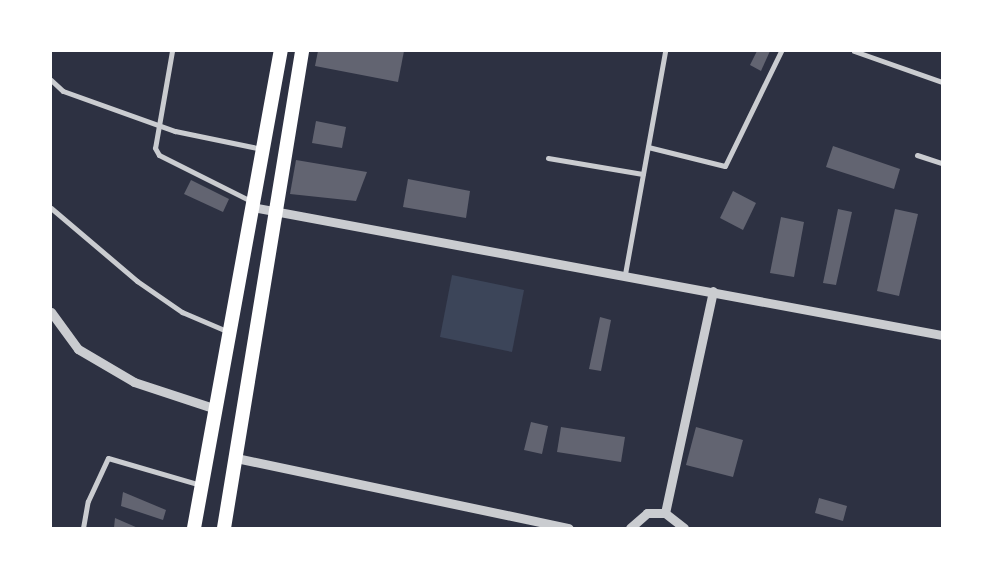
<!DOCTYPE html>
<html>
<head>
<meta charset="utf-8">
<style>
  body { margin:0 }
  #map { position:relative; width:993px; height:579px; overflow:hidden; background:#2d3142; font-family:"Roboto Condensed",sans-serif }
  div>[style] { position:absolute }
  .green>* { inset:0; background:#3c4559 }
  .building>* { inset:0; background:#626471 }
  .minor>* { height:5px; margin:-2.5px; padding:0 2.5px; transform-origin:2.5px; border-radius:2.5px; background:#caccd0 }
  .tertiary>* { height:9px; margin:-4.5px; padding:0 4.5px; transform-origin:4.5px; border-radius:4.5px; background:#caccd0 }
  .trunk>* { height:14px; margin:-7px; padding:0 7px; transform-origin:7px; border-radius:7px; background:#fff }
  span { translate:-50% -50%; white-space:nowrap; text-align:center; line-height:1.15; -webkit-text-stroke:5px #fff; paint-order:stroke }
  .frame { position:absolute; inset:0; border:52px solid #fff; pointer-events:none }
</style>
</head>
<body>
<div id="map">
  <div class="green">
    <div style="clip-path:polygon(452px 275px,524px 290px,512px 352px,440px 337px)"></div>
  </div>
  <div class="building">
    <div style="clip-path:polygon(318px 51px,404px 51px,398px 82px,315px 66px)"></div>
    <div style="clip-path:polygon(757px 51px,770px 51px,761px 71px,750px 65px)"></div>
    <div style="clip-path:polygon(316px 121px,346px 127px,342px 148px,312px 143px)"></div>
    <div style="clip-path:polygon(833px 146px,900px 169px,894px 189px,826px 167px)"></div>
    <div style="clip-path:polygon(296px 160px,367px 172px,356px 201px,290px 194px)"></div>
    <div style="clip-path:polygon(408px 179px,470px 191px,466px 218px,403px 207px)"></div>
    <div style="clip-path:polygon(191px 180px,229px 199px,223px 212px,184px 194px)"></div>
    <div style="clip-path:polygon(733px 191px,756px 203px,743px 230px,720px 218px)"></div>
    <div style="clip-path:polygon(838px 209px,852px 212px,836px 285px,823px 283px)"></div>
    <div style="clip-path:polygon(895px 209px,918px 214px,899px 296px,877px 291px)"></div>
    <div style="clip-path:polygon(781px 217px,804px 222px,794px 277px,770px 273px)"></div>
    <div style="clip-path:polygon(600px 317px,611px 320px,601px 371px,589px 369px)"></div>
    <div style="clip-path:polygon(531px 422px,548px 426px,542px 454px,524px 450px)"></div>
    <div style="clip-path:polygon(561px 427px,625px 437px,621px 462px,557px 452px)"></div>
    <div style="clip-path:polygon(696px 427px,743px 440px,733px 477px,686px 465px)"></div>
    <div style="clip-path:polygon(123px 492px,166px 510px,163px 520px,121px 506px)"></div>
    <div style="clip-path:polygon(819px 498px,847px 506px,843px 521px,815px 513px)"></div>
    <div style="clip-path:polygon(115px 518px,138px 528px,114px 528px)"></div>
  </div>
  <div class="minor">
    <div style="left:172px;top:51px;width:98px;rotate:99.9deg"></div>
    <div style="left:155px;top:148px;width:8px;rotate:60deg"></div>
    <div style="left:159px;top:155px;width:103px;rotate:26.6deg"></div>
    <div style="left:854px;top:51px;width:93px;rotate:19.4deg"></div>
    <div style="left:51px;top:80px;width:16px;rotate:43deg"></div>
    <div style="left:63px;top:91px;width:119px;rotate:19.7deg"></div>
    <div style="left:175px;top:131px;width:89px;rotate:11.7deg"></div>
    <div style="left:648px;top:147px;width:79px;rotate:13.9deg"></div>
    <div style="left:725px;top:166px;width:128px;rotate:-64deg"></div>
    <div style="left:917px;top:155px;width:26px;rotate:18deg"></div>
    <div style="left:548px;top:158px;width:96px;rotate:9.6deg"></div>
    <div style="left:51px;top:208px;width:113px;rotate:40.3deg"></div>
    <div style="left:137px;top:281px;width:55px;rotate:34.6deg"></div>
    <div style="left:182px;top:312px;width:51px;rotate:23.1deg"></div>
    <div style="left:625px;top:274px;width:227px;rotate:-79.8deg"></div>
    <div style="left:83px;top:528px;width:27px;rotate:-80deg"></div>
    <div style="left:88px;top:501px;width:47px;rotate:-65.1deg"></div>
    <div style="left:108px;top:458px;width:97px;rotate:16.2deg"></div>
  </div>
  <div class="tertiary">
    <div style="left:252px;top:207px;width:702px;rotate:10.51deg"></div>
    <div style="left:51px;top:312px;width:46px;rotate:53.9deg"></div>
    <div style="left:78px;top:349px;width:65px;rotate:30.5deg"></div>
    <div style="left:134px;top:382px;width:86px;rotate:18.2deg"></div>
    <div style="left:236px;top:458px;width:340px;rotate:11.9deg"></div>
    <div style="left:665px;top:513px;width:227px;rotate:-77.8deg"></div>
    <div style="left:630px;top:528px;width:23px;rotate:-41deg"></div>
    <div style="left:647px;top:513px;width:18px"></div>
    <div style="left:665px;top:513px;width:24px;rotate:38deg"></div>
  </div>
  <div class="trunk">
    <div style="left:194px;top:528px;width:485px;rotate:-79.7deg"></div>
    <div style="left:224px;top:528px;width:483px;rotate:-80.7deg"></div>
  </div>
  <div class="frame"></div>
</div>
</body>
</html>
